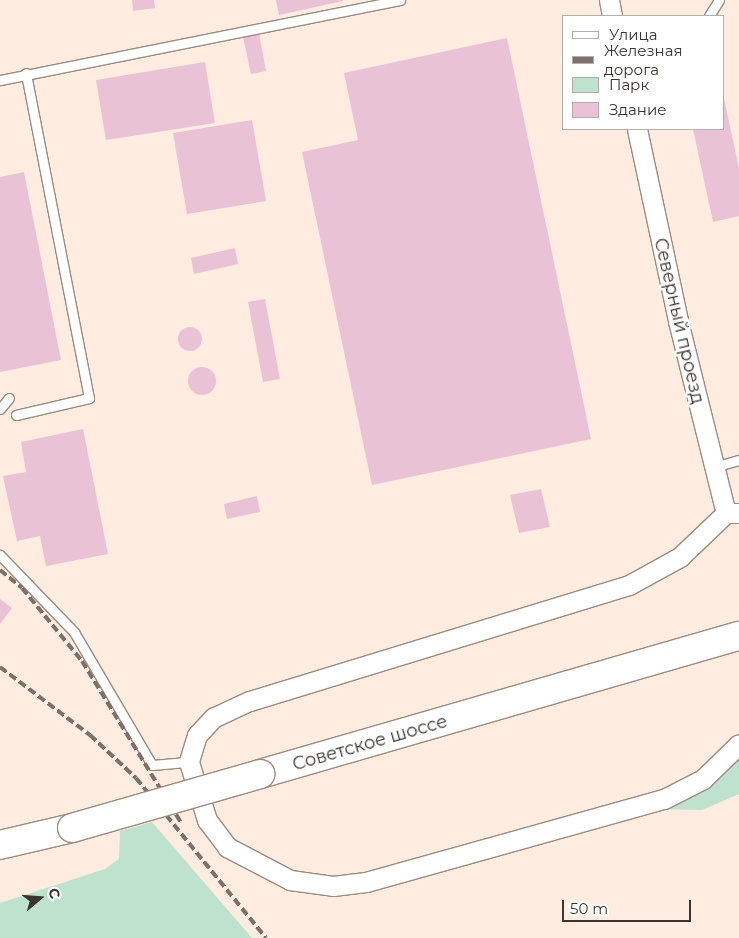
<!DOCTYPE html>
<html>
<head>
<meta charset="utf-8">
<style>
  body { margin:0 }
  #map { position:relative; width:739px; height:938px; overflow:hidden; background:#fdecdf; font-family:Montserrat,sans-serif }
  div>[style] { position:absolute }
  .green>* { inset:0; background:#bee2ce }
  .building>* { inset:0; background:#eac2d5 }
  .round { border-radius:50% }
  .roads { filter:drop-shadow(1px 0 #9b8c80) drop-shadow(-1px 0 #9b8c80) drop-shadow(0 1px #9b8c80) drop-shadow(0 -1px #9b8c80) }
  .service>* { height:9px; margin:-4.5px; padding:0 4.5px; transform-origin:4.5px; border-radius:4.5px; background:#fff }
  .minor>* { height:19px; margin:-9.5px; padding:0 9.5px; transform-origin:9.5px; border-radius:9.5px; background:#fff }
  .primary>* { height:28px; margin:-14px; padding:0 14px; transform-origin:14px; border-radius:14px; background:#fff }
  .rail>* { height:4px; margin-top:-2px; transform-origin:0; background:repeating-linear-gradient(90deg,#7b716a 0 8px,transparent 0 12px) }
  .bridges { filter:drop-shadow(1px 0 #9b8c80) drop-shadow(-1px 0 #9b8c80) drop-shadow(0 1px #9b8c80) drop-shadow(0 -1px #9b8c80) }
  .primary-bridge>* { height:28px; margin:-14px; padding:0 14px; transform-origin:14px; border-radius:14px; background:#fff }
  span { translate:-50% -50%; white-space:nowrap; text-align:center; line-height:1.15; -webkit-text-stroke:4.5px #fff; paint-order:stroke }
  .street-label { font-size:18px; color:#3b3530 }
  .legend { position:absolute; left:562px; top:15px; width:162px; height:115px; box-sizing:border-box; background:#fff; border:1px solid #b1aeac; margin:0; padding:6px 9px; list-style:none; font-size:15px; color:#3b3530 }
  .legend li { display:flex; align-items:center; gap:10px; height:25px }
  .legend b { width:25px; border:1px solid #b1aeac }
  .north { position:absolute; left:15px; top:873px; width:50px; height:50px; -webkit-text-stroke:4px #fff; paint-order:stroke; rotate:72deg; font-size:14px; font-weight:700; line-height:20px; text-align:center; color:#3b3530 }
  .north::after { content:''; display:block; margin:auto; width:18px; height:22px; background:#3b3530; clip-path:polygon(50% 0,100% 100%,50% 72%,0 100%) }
  .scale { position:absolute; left:562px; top:900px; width:129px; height:22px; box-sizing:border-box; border:2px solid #3b3530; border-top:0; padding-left:6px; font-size:15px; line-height:18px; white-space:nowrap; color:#3b3530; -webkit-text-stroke:4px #fff; paint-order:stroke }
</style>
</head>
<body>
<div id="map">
  <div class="green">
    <div style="clip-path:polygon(739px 759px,739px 794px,702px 810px,657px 809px,723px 773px)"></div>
    <div style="clip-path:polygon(152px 822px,252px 938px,0 938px,0 903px,105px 869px,119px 859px,120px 831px)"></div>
  </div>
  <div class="building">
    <div style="clip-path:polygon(132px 0,154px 0,155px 8px,133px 11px)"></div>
    <div style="clip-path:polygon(276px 0,343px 0,343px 1px,279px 15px)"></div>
    <div style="clip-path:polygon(259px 33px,266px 71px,251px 74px,243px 37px)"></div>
    <div style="clip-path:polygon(507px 38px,591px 439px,372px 485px,302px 152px,358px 140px,344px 73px)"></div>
    <div style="clip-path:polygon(205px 62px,215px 123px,106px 140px,96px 80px)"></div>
    <div style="clip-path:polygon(723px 94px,739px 168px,739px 216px,713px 222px,693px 129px,723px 129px)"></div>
    <div style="clip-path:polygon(252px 120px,266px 201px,187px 214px,173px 133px)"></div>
    <div style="clip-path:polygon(24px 172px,61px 360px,0 372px,0 177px)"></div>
    <div style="clip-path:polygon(235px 248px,238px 264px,194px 274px,191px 258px)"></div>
    <div style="clip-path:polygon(265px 299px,280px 379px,263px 382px,248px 302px)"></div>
    <div class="round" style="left:178px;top:327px;width:24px;height:24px"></div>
    <div class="round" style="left:188px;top:367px;width:28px;height:28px"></div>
    <div style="clip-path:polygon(83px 429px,108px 554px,46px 566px,40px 536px,17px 541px,3px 476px,26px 472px,21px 442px)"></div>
    <div style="clip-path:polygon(541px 489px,550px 527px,519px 533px,510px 495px)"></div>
    <div style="clip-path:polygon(257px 496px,260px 512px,227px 519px,224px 504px)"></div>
    <div style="clip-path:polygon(0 599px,12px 608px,0 624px)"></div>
  </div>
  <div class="roads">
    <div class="service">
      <div style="left:709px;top:16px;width:19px;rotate:-58deg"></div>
      <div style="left:0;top:80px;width:408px;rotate:-11.3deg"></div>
      <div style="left:0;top:409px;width:14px;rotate:-51deg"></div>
      <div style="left:16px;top:415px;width:75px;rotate:-13.1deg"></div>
      <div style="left:89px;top:398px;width:331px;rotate:-101deg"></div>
      <div style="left:714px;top:467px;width:26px;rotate:-16deg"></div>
      <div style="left:0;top:555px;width:107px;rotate:46.1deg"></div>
      <div style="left:74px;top:632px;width:154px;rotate:59.6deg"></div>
      <div style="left:152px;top:765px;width:37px;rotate:-5deg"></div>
    </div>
    <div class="minor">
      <div style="left:609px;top:0;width:16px;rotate:79deg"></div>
      <div style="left:637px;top:129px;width:196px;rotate:77.9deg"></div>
      <div style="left:678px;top:321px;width:198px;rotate:76deg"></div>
      <div style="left:739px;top:513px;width:13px;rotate:180deg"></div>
      <div style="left:726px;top:513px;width:64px;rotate:136.3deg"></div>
      <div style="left:680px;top:557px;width:58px;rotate:151.2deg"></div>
      <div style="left:629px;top:585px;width:397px;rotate:163deg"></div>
      <div style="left:249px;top:701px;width:38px;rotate:155deg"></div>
      <div style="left:214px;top:717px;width:25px;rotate:133deg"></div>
      <div style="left:197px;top:735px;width:28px;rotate:107deg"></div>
      <div style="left:189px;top:762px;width:61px;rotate:72.8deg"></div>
      <div style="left:207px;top:820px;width:34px;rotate:53deg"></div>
      <div style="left:227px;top:847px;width:71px;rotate:27.6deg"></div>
      <div style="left:290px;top:880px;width:43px;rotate:7.9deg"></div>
      <div style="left:333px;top:886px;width:33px;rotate:-7deg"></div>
      <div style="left:366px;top:882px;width:309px;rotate:-15.6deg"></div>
      <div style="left:664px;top:799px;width:44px;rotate:-27.1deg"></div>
      <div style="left:703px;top:779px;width:50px;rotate:-44.2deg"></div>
    </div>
    <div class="primary">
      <div style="left:260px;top:774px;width:498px;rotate:-16.1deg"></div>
      <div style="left:0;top:845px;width:74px;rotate:-13.3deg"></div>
    </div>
  </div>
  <div class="rail">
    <div style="left:0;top:570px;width:28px;rotate:39deg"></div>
    <div style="left:22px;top:588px;width:94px;rotate:50.6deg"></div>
    <div style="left:82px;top:661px;width:191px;rotate:58.5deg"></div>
    <div style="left:0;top:667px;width:113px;rotate:37.1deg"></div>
    <div style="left:90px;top:735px;width:63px;rotate:43.1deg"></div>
    <div style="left:136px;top:778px;width:206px;rotate:50.9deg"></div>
  </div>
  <div class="bridges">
    <div class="primary-bridge">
      <div style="left:72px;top:828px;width:196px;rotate:-16deg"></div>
    </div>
  </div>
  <div class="street-label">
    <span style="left:679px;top:321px;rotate:77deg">Северный проезд</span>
    <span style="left:370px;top:743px;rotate:-16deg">Советское шоссе</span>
  </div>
  <ul class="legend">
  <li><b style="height:6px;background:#fff"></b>Улица</li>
  <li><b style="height:6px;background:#7b716a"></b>Железная дорога</li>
  <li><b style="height:14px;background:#bee2ce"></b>Парк</li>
  <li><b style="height:14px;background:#eac2d5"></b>Здание</li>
  </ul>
  <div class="north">С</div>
  <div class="scale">50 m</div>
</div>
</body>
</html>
